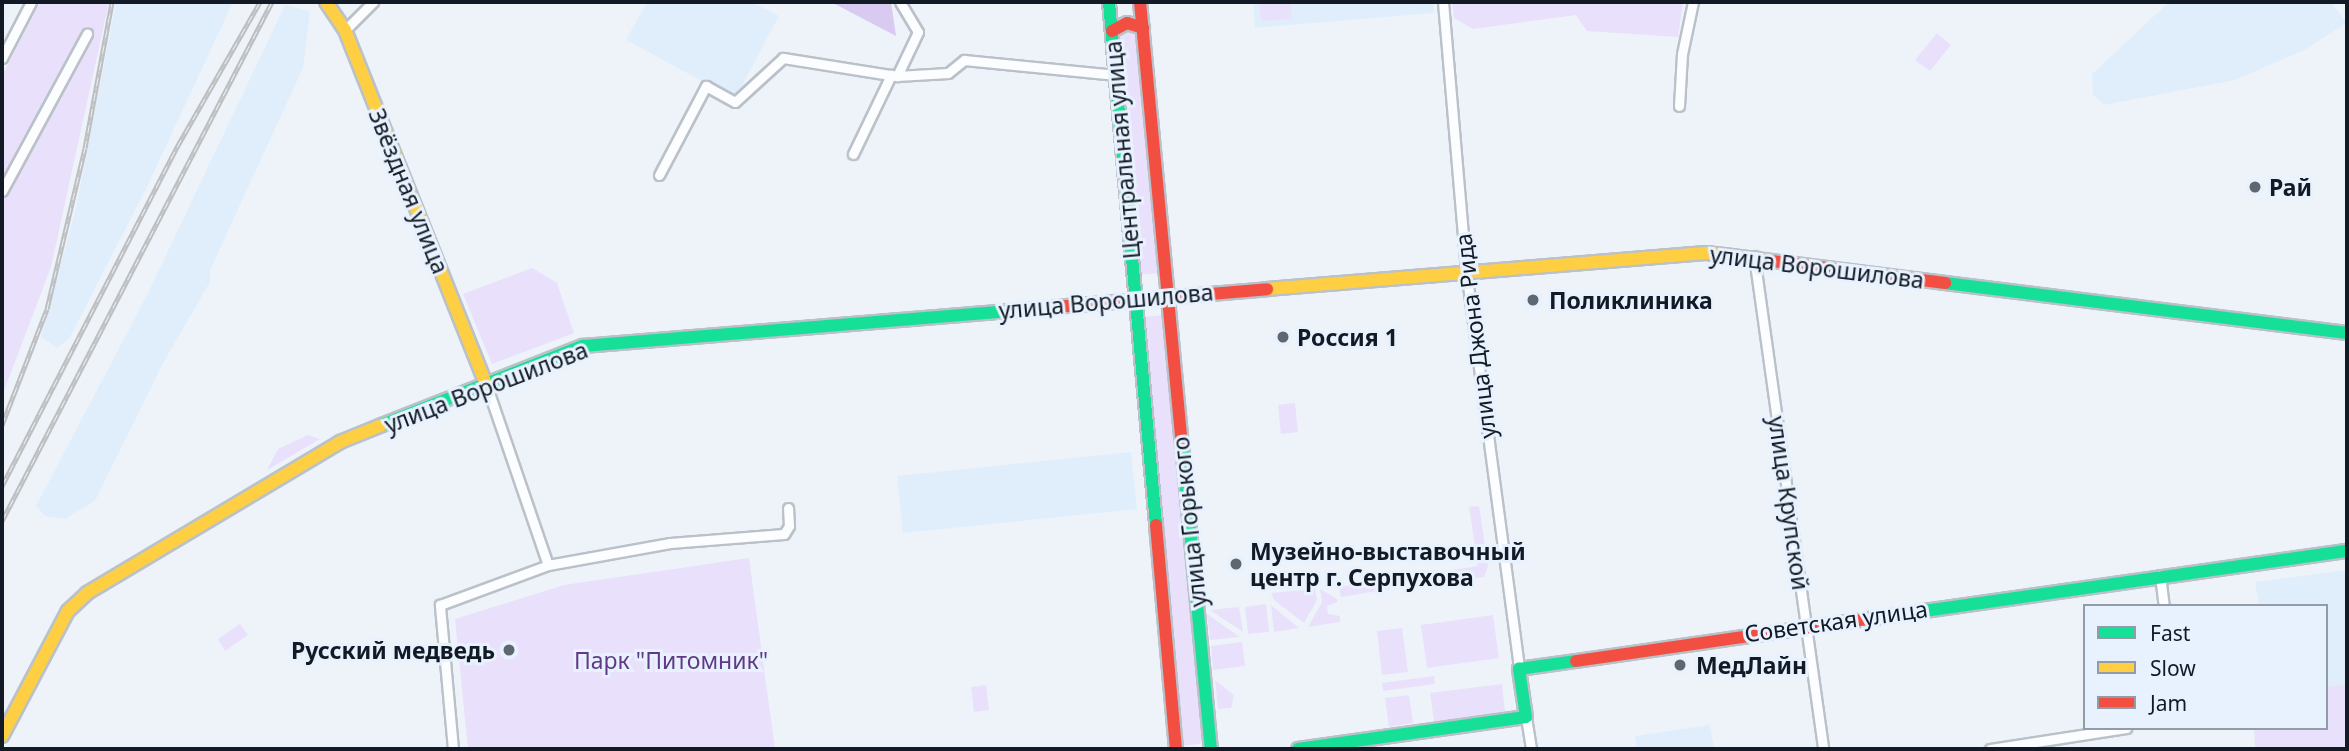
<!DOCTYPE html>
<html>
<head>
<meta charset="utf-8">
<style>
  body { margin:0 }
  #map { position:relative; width:2349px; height:751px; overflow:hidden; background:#edf3f9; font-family:"Noto Sans",sans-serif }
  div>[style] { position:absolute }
  .built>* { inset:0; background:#e0eefc }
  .green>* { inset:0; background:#e9e1fb }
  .forest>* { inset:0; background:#d9caf2 }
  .roads { filter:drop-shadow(2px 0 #bac1c9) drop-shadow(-2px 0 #bac1c9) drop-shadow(0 2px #bac1c9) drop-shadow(0 -2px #bac1c9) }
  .street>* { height:9px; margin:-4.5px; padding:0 4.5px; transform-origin:4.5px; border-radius:4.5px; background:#fcfdfe }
  .fast>* { height:12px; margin:-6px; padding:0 6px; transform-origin:6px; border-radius:6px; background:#16e098 }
  .slow>* { height:12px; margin:-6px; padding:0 6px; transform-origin:6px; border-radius:6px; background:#ffcf43 }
  .jam>* { height:12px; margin:-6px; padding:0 6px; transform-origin:6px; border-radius:6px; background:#f24e42 }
  .rail>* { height:5px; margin-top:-2.5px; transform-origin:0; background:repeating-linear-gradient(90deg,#e8f2fe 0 8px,#bdbec0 0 16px); box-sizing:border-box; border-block:2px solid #bdbec0 }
  .dots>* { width:19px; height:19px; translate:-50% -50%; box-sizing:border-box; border:4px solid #e8f2fe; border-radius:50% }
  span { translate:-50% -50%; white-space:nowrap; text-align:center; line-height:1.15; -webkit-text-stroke:6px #e8f2fe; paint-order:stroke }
  .street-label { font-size:23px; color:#111a25 }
  .poi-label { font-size:23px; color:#111a25; font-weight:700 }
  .left { translate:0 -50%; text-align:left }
  .right { translate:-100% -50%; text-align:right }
  .park-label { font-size:23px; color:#623988 }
  .frame { position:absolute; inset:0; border:4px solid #111a25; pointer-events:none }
  .legend { position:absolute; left:2083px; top:604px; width:245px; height:126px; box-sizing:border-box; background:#e8f2fe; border:2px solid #929ca7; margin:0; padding:9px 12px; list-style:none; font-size:21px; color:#111a25 }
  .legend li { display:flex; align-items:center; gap:14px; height:35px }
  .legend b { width:35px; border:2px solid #929ca7 }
</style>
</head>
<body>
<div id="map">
  <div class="built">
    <div style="clip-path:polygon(116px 2px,233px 2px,146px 189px,69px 339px,57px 348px,41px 337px,76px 208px)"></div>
    <div style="clip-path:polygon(647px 2px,752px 2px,779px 16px,735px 99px,626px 40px)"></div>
    <div style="clip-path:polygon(1253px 2px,1433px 2px,1434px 13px,1255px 28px)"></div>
    <div style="clip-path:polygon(2169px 2px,2331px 2px,2347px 23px,2304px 50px,2235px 80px,2104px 105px,2093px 95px,2092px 74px)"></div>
    <div style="clip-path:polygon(285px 5px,310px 11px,303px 68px,210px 270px,210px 282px,162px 365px,95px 501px,65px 519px,45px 516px,36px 506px,147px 295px)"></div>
    <div style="clip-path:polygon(1131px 452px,1137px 509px,903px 533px,897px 476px)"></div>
    <div style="clip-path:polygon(2347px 570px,2347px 684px,2326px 687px,2326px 606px,2259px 606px,2255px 582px)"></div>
    <div style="clip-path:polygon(1710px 725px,1714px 749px,1637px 749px,1635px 736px)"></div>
  </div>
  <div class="green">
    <div style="clip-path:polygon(40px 2px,109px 2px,51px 267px,2px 396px,2px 76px)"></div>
    <div style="clip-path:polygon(1259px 2px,1291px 2px,1292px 19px,1261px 21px)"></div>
    <div style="clip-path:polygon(1452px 2px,1683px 2px,1678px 37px,1587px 31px,1576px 15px,1473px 29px,1454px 18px)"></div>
    <div style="clip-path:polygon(1126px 28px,1140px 35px,1161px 273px,1138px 275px,1116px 37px)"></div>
    <div style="clip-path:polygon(1937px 33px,1951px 45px,1930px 71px,1915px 60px)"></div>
    <div style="clip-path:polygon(532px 268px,557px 283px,574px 333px,492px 364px,463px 294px)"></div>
    <div style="clip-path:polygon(1164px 315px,1203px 743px,1178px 747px,1141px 317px)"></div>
    <div style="clip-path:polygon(1295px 403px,1298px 432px,1281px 434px,1278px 405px)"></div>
    <div style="clip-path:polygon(308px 435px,320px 439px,267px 470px,278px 449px)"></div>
    <div style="clip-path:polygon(1479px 506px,1488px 566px,1484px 577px,1412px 586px,1410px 577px,1478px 566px,1469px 507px)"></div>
    <div style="clip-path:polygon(749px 558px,775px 749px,468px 749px,455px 619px,564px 585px)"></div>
    <div style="clip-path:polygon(1395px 578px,1397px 588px,1341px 597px,1339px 587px)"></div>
    <div style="clip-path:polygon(1315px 589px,1317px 600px,1304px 623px,1274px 600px,1271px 593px)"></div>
    <div style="clip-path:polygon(1320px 589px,1336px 598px,1338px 602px,1327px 606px,1328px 614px,1340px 616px,1340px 622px,1308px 627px,1322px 602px)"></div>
    <div style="clip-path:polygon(1266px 604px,1269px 632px,1248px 634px,1245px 607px)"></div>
    <div style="clip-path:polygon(1271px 605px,1299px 628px,1274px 632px)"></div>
    <div style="clip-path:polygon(1239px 607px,1243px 632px,1210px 610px)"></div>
    <div style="clip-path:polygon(1207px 614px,1240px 637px,1210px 640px)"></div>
    <div style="clip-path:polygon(1493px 615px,1499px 658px,1427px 668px,1421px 625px)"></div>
    <div style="clip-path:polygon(240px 624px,248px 635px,225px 651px,218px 639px)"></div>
    <div style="clip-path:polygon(1402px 628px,1408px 672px,1382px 675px,1377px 631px)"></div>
    <div style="clip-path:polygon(1242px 642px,1245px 666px,1213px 670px,1211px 646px)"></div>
    <div style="clip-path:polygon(1434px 676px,1435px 684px,1383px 691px,1382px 683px)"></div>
    <div style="clip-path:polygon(1215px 680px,1234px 695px,1231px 708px,1218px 709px)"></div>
    <div style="clip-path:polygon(1502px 684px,1505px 712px,1434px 722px,1430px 693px)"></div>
    <div style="clip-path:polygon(2347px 684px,2347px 749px,2255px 749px,2254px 728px,2326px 728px,2326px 687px)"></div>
    <div style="clip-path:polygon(986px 685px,989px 710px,974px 712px,971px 687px)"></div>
    <div style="clip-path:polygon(1409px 695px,1413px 723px,1389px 727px,1385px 698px)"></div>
  </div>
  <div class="forest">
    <div style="clip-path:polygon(831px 2px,891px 2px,896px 36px)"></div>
  </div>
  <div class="roads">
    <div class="street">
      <div style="left:900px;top:2px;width:35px;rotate:59deg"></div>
      <div style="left:918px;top:32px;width:49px;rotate:115.5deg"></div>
      <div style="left:897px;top:76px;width:51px;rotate:-3.4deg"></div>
      <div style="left:948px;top:73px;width:21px;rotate:-39deg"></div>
      <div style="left:964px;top:60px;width:153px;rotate:5.6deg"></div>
      <div style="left:1443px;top:2px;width:269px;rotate:85.1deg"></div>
      <div style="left:1466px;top:270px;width:403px;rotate:82.4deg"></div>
      <div style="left:345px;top:30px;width:40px;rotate:-45deg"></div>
      <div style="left:2px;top:58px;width:63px;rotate:-62.6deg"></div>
      <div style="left:1679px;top:106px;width:52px;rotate:-86.7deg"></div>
      <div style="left:1682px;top:54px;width:53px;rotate:-78.1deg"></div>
      <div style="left:853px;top:154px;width:88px;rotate:-64.3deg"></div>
      <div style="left:659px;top:175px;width:101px;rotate:-62.2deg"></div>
      <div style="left:706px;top:86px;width:33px;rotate:29deg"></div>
      <div style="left:735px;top:102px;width:65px;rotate:-42.5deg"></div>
      <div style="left:783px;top:58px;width:115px;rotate:9deg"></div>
      <div style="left:2px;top:191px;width:179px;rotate:-61.6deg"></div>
      <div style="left:1754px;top:256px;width:498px;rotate:82deg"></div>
      <div style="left:486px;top:384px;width:191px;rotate:71.1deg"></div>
      <div style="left:2160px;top:575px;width:31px;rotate:83deg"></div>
      <div style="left:1526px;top:717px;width:32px;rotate:81deg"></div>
      <div style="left:453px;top:749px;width:145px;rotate:-95.2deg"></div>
      <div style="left:440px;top:605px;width:115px;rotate:-20.3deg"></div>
      <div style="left:548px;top:565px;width:124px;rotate:-10.2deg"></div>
      <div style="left:670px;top:543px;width:114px;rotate:-4.5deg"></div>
      <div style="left:784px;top:534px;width:9px;rotate:-58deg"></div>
      <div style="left:789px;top:526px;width:18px;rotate:-93deg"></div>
      <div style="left:1990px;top:749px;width:138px;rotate:-8.8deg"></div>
    </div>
    <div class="fast">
      <div style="left:1109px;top:2px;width:525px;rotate:84.86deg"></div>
      <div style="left:1945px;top:283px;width:405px;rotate:7.1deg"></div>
      <div style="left:382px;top:425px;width:216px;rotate:-21.5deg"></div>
      <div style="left:583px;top:346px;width:462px;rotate:-4.7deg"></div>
      <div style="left:1182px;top:444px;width:306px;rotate:84.6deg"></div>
      <div style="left:1896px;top:615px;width:456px;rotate:-8.1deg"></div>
      <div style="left:1298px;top:749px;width:230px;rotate:-8deg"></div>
      <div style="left:1526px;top:717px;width:49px;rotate:-98.3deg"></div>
      <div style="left:1519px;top:669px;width:58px;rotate:-8deg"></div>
    </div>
    <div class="slow">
      <div style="left:326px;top:2px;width:34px;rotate:56deg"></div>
      <div style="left:345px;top:30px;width:381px;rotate:68.3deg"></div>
      <div style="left:1267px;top:289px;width:440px;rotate:-4.7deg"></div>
      <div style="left:1706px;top:253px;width:18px;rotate:6deg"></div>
      <div style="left:2px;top:736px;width:141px;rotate:-62.2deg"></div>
      <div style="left:68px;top:611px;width:26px;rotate:-43deg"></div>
      <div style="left:87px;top:593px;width:295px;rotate:-30.8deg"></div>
      <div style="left:340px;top:442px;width:45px;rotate:-22deg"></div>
    </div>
    <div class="jam">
      <div style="left:1140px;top:2px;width:444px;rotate:84.6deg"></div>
      <div style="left:1112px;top:31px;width:17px;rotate:-28deg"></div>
      <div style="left:1127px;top:23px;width:17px;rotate:17deg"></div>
      <div style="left:1724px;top:255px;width:223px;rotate:7.2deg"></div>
      <div style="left:1043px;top:308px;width:225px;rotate:-4.8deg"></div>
      <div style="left:1156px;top:525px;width:225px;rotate:84.9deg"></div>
      <div style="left:1576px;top:661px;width:323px;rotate:-8.2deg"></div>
    </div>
  </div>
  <div class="rail">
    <div style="left:2px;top:425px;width:124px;rotate:-68.8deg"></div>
    <div style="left:47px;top:309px;width:165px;rotate:-76.7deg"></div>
    <div style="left:85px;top:148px;width:148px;rotate:-79.5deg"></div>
    <div style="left:2px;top:486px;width:382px;rotate:-62.7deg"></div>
    <div style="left:177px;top:147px;width:167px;rotate:-60.2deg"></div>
    <div style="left:2px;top:521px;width:585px;rotate:-62.52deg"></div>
  </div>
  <div class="dots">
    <div style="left:2255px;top:187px;background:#5e666f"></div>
    <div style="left:1533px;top:300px;background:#5e666f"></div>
    <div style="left:1283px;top:337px;background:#5e666f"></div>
    <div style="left:1236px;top:564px;background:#5e666f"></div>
    <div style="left:509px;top:650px;background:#5e666f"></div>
    <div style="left:1680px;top:665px;background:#5e666f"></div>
  </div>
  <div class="street-label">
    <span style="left:1122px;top:150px;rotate:-95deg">Центральная улица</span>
    <span style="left:409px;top:191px;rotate:68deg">Звёздная улица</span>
    <span style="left:1817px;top:267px;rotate:7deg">улица Ворошилова</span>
    <span style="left:1106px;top:301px;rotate:-5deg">улица Ворошилова</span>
    <span style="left:1475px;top:336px;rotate:-97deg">улица Джона Рида</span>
    <span style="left:486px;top:387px;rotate:-21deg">улица Ворошилова</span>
    <span style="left:1789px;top:503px;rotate:82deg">улица Крупской</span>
    <span style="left:1189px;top:522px;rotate:-96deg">улица Горького</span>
    <span style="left:1836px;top:621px;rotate:-8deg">Советская улица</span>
  </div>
  <div class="poi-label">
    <span class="left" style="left:2269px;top:187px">Рай</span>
    <span class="left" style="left:1549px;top:300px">Поликлиника</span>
    <span class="left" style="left:1297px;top:337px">Россия 1</span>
    <span class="left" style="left:1250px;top:564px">Музейно-выставочный<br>центр г. Серпухова</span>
    <span class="right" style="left:495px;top:650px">Русский медведь</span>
    <span class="left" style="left:1696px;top:665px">МедЛайн</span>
  </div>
  <div class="park-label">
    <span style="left:671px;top:660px">Парк "Питомник"</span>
  </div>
  <div class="frame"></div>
  <ul class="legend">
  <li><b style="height:9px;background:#16e098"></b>Fast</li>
  <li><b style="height:9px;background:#ffcf43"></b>Slow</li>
  <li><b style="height:9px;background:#f24e42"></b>Jam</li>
  </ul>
</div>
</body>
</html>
